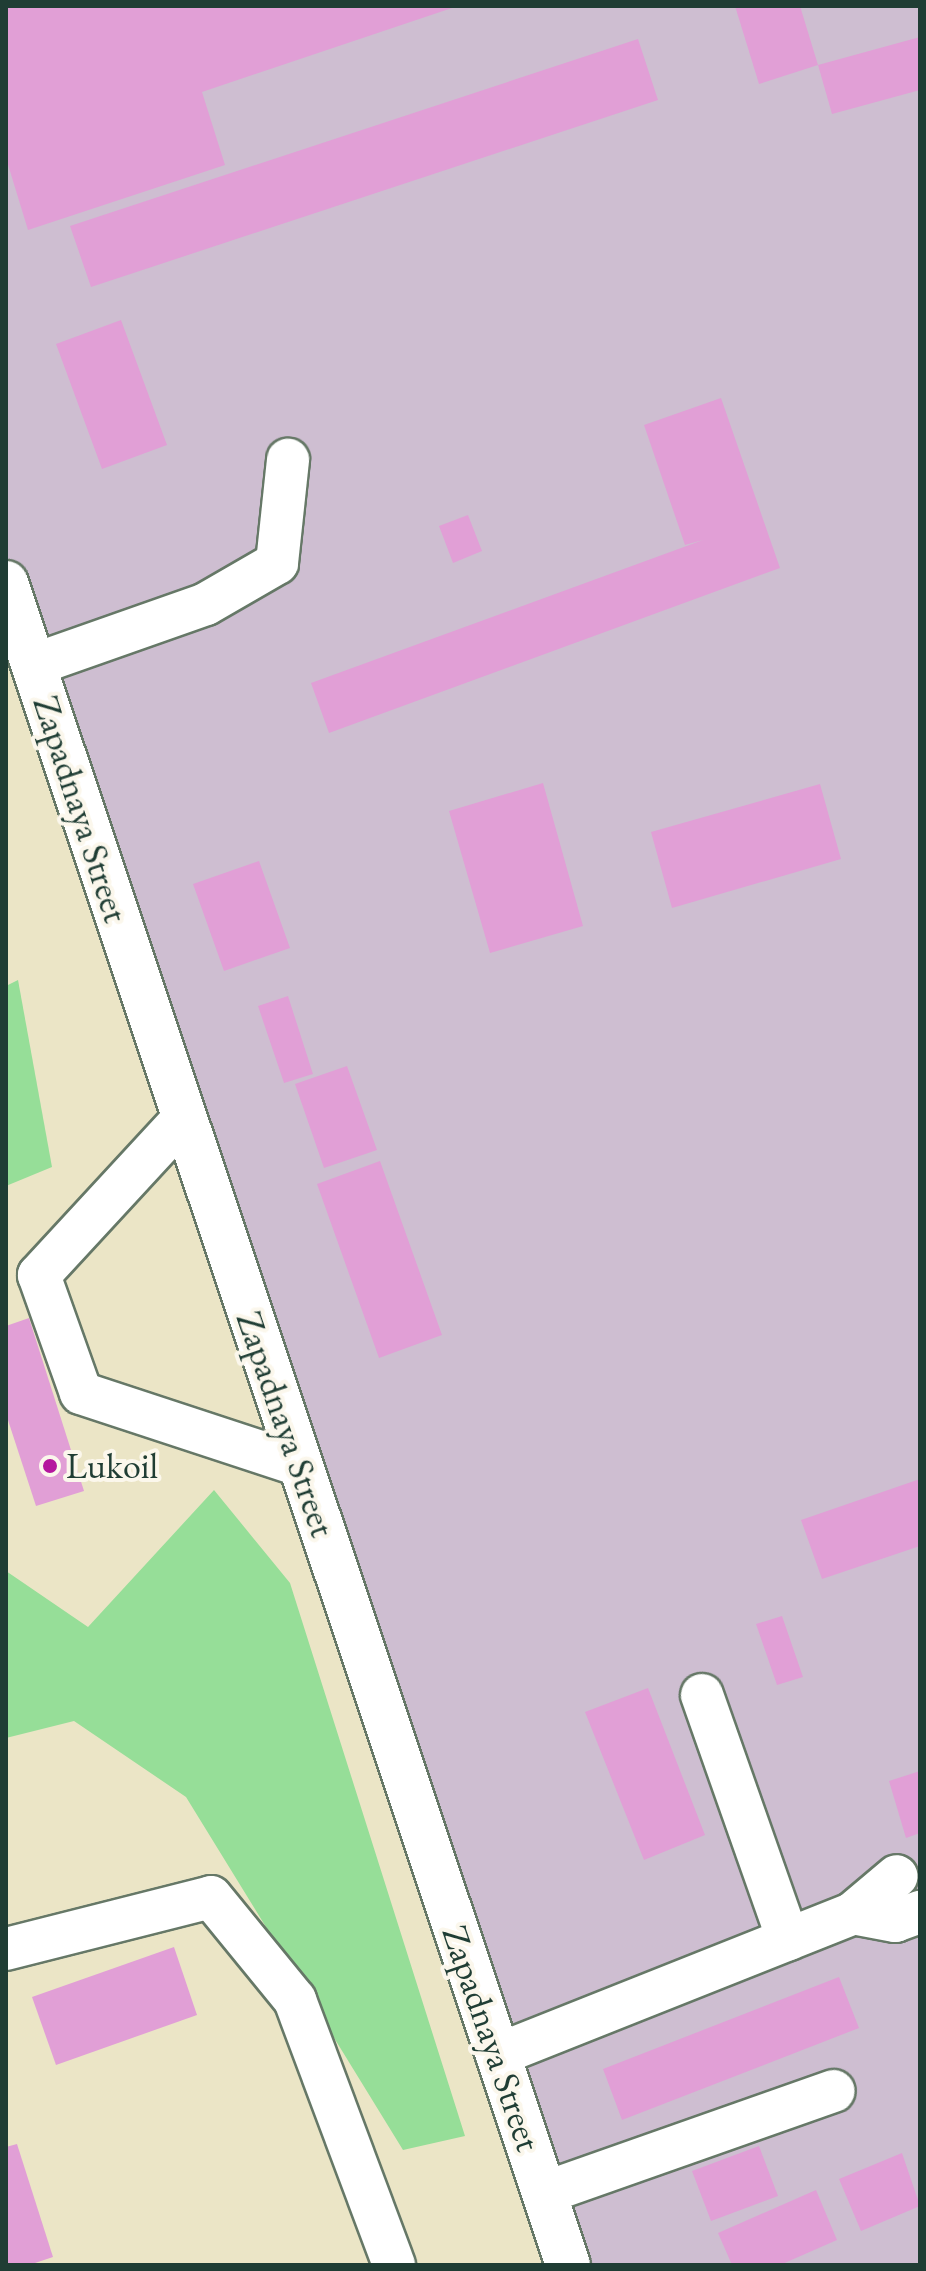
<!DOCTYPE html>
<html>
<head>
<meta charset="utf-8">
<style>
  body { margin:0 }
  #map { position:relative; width:926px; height:2271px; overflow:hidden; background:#ebe5c6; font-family:"EB Garamond",serif }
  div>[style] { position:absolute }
  .industrial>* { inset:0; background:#cebed1 }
  .green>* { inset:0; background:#96de98 }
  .building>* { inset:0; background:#e19fd6 }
  .roads { filter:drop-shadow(2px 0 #667867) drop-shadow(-2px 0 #667867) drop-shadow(0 2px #667867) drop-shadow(0 -2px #667867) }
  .minor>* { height:42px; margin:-21px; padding:0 21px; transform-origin:21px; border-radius:21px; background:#fff }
  .major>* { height:44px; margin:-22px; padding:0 22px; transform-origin:22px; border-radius:22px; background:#fff }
  .dots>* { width:22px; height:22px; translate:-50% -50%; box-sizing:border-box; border:4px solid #fbf7ec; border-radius:50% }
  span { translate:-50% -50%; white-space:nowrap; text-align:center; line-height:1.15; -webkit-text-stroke:8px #fbf7ec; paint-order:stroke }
  .street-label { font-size:36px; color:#1f3d34 }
  .poi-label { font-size:36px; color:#1f3d34 }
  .left { translate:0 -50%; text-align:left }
  .frame { position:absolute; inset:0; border:8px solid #1f3d34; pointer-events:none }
</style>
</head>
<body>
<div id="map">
  <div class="industrial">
    <div style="clip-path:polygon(6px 6px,920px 6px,920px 2265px,568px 2265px,6px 583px)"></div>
  </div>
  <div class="green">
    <div style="clip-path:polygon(18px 980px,52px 1167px,6px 1186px,6px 986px)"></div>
    <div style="clip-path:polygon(214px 1490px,290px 1583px,465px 2136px,403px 2150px,186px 1797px,74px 1721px,6px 1738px,6px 1571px,88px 1627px)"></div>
  </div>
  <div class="building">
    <div style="clip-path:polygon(6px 6px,455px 6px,455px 7px,202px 92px,225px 165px,28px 230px,6px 158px)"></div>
    <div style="clip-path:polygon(735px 6px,800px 6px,818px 65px,759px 84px)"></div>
    <div style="clip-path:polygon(920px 37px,920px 90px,832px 114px,818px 65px)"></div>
    <div style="clip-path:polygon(638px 39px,658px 100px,91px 287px,70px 226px)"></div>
    <div style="clip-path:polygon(121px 320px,167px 445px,102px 469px,56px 344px)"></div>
    <div style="clip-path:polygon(721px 398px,780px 568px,329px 733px,311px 683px,703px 540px,685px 545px,644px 425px)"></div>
    <div style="clip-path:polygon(468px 515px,482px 551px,453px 563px,439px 526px)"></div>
    <div style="clip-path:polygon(543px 783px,583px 926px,490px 953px,449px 811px)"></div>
    <div style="clip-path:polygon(820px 784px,841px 859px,672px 908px,651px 832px)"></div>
    <div style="clip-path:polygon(259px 861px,290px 948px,224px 971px,193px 884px)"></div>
    <div style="clip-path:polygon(288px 996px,313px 1074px,284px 1083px,258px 1006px)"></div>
    <div style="clip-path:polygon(347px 1066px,377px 1150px,324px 1168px,295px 1084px)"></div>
    <div style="clip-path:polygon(380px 1161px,442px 1335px,379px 1358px,317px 1184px)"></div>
    <div style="clip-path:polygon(29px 1318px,84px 1491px,36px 1506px,6px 1414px,6px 1326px)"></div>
    <div style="clip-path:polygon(920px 1479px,920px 1546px,822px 1579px,801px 1520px)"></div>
    <div style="clip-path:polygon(782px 1616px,803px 1677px,777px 1685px,756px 1624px)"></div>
    <div style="clip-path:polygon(648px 1688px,705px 1835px,644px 1860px,585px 1712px)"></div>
    <div style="clip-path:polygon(920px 1771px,920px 1833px,906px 1838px,889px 1781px)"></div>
    <div style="clip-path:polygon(174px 1947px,197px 2015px,56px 2065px,32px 1997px)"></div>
    <div style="clip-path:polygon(839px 1977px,859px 2028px,622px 2120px,603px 2069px)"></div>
    <div style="clip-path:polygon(17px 2144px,53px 2257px,29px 2265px,6px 2265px,6px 2147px)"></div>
    <div style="clip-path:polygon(759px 2146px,778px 2196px,711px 2221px,692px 2171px)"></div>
    <div style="clip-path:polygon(902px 2153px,920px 2206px,861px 2231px,839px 2179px)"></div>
    <div style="clip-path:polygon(816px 2190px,837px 2240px,780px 2265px,732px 2265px,718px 2233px)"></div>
  </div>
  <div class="roads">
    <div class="minor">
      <div style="left:33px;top:665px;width:183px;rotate:-19.4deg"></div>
      <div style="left:206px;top:604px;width:82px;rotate:-30deg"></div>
      <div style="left:277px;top:563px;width:104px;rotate:-83.9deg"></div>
      <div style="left:184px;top:1118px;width:214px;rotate:132.7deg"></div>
      <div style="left:39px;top:1275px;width:125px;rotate:70.4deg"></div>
      <div style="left:81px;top:1393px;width:231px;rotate:18.2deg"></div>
      <div style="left:702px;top:1695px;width:259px;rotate:70.6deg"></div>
      <div style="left:853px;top:1913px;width:43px;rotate:10.8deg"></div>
      <div style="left:895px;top:1921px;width:27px;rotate:-20deg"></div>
      <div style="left:6px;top:1949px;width:211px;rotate:-14.2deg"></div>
      <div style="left:211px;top:1897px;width:133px;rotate:50.8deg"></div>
      <div style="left:295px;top:2000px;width:283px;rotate:69.5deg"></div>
      <div style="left:497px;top:2055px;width:383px;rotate:-21.7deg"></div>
      <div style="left:853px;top:1913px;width:57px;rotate:-40.1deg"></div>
      <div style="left:544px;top:2193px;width:307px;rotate:-19.4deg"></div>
    </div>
    <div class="major">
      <div style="left:6px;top:583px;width:1773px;rotate:71.52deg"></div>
    </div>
  </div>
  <div class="dots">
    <div style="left:50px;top:1466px;background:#b5179e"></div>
  </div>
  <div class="street-label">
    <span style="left:81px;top:809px;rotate:72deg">Zapadnaya Street</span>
    <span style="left:286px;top:1424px;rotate:71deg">Zapadnaya Street</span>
    <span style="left:492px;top:2038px;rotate:71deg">Zapadnaya Street</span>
  </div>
  <div class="poi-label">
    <span class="left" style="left:66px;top:1466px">Lukoil</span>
  </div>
  <div class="frame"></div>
</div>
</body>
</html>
